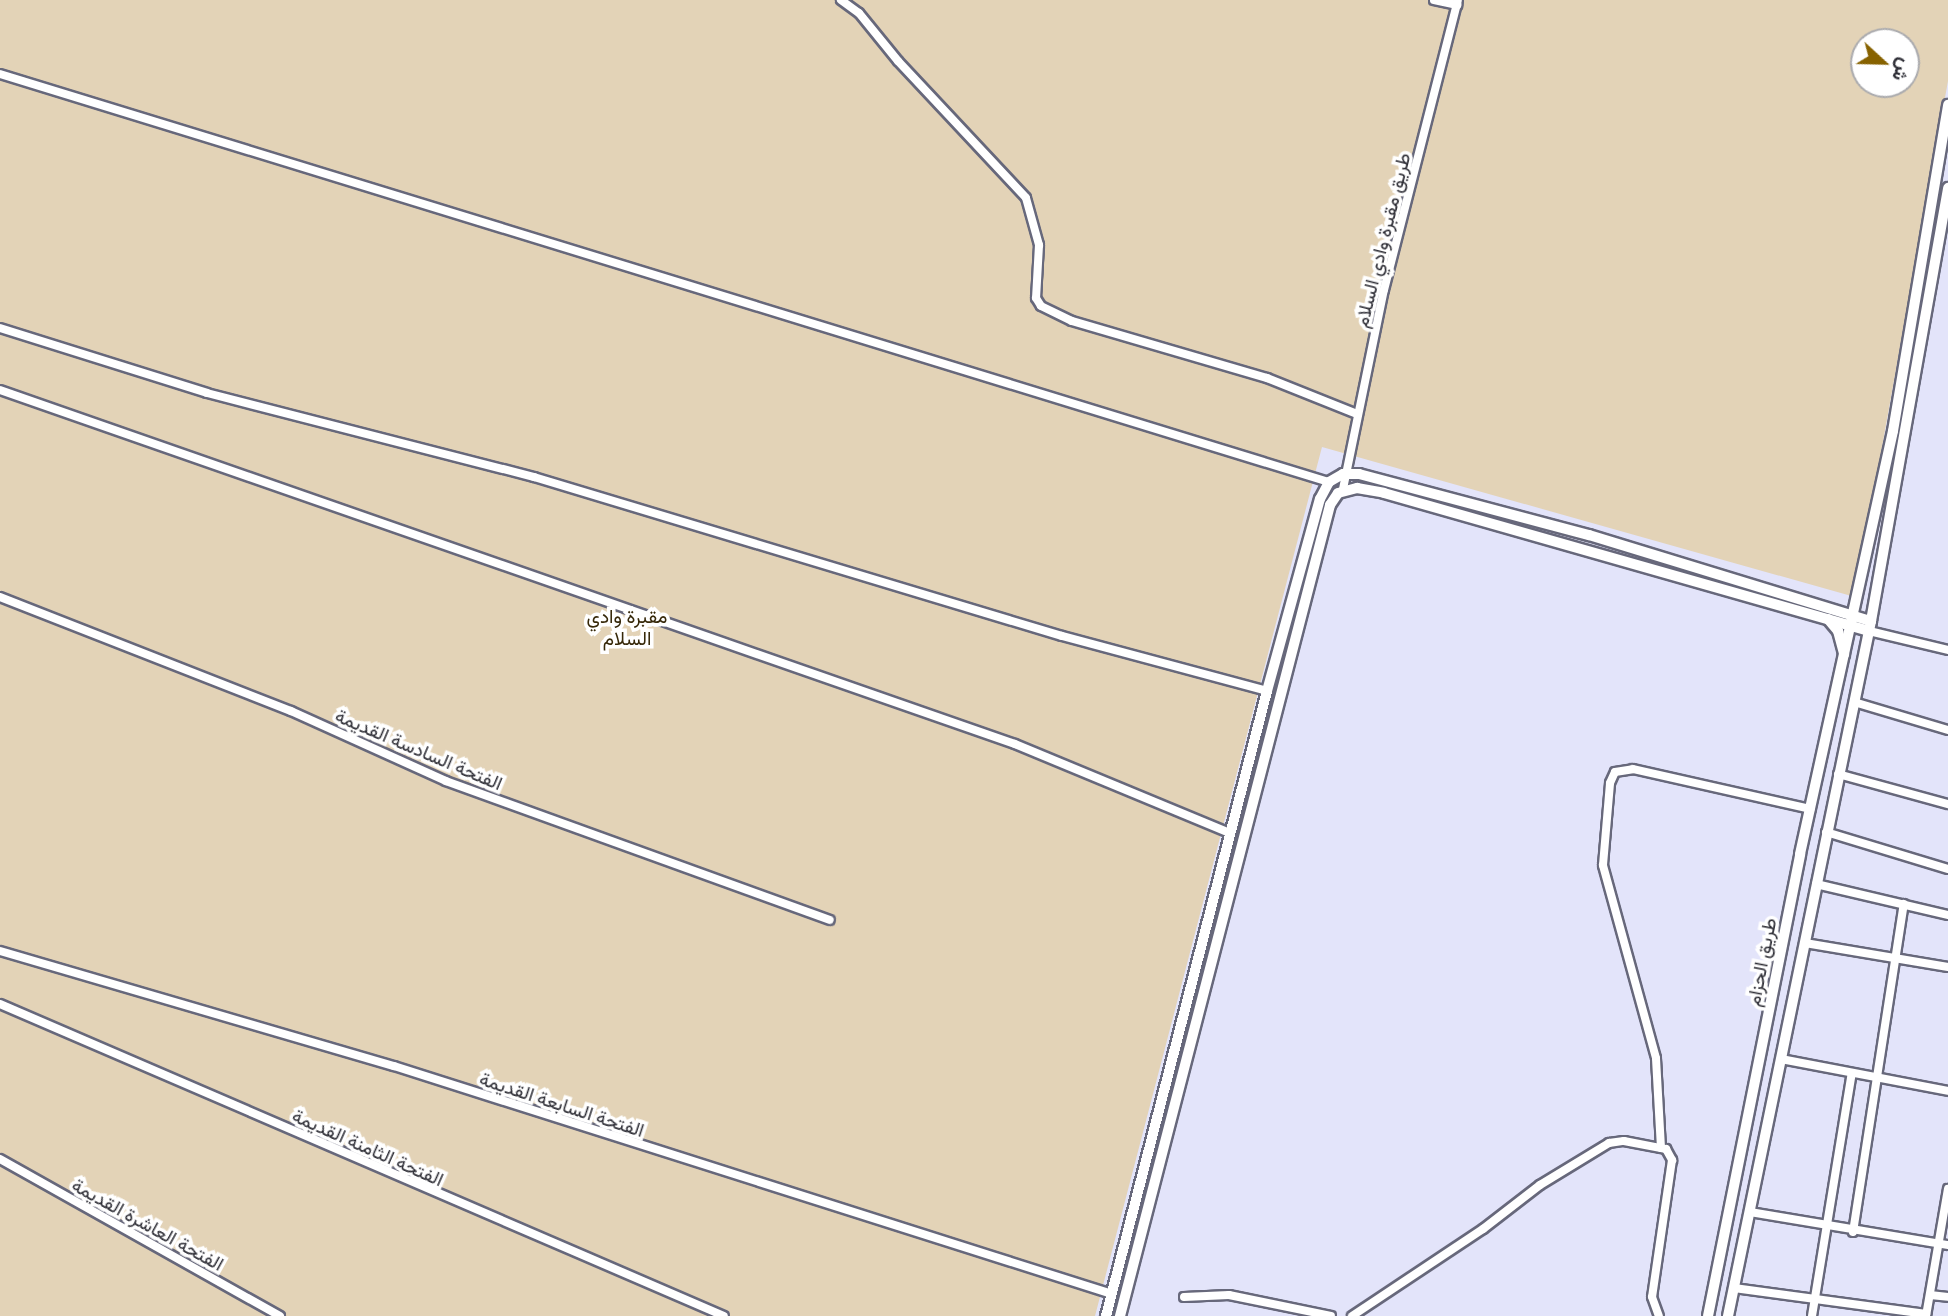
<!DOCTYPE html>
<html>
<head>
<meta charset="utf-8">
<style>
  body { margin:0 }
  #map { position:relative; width:1948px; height:1316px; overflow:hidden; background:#e3e4fa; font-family:"Golos Text",Vazirmatn,sans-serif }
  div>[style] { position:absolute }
  .green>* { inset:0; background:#e3d3b7 }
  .roads { filter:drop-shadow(2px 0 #67687b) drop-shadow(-2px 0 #67687b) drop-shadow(0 2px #67687b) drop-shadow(0 -2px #67687b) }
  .street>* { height:8px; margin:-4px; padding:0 4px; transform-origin:4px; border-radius:4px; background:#fff }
  .secondary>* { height:10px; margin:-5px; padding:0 5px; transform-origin:5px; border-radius:5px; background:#fff }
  span { translate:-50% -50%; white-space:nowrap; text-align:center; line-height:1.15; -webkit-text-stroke:7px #fff; paint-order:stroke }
  .street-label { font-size:19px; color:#2d2d35 }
  .park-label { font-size:19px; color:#362809 }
  .north { position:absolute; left:1850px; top:28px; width:70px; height:70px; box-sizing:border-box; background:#fff; border:2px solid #ababae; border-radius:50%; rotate:112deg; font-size:19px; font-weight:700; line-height:28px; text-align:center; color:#2d2d35 }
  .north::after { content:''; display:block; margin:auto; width:24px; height:32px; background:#876200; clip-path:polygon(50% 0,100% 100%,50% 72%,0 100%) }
</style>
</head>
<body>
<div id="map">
  <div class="green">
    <div style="clip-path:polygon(evenodd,0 0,1948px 0,1948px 81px,1855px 597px,1322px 447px,1095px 1316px,0 1316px,0 0,1864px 42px,1906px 42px,1906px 84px,1864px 84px,1864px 42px)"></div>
  </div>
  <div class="roads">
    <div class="street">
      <div style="left:841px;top:0;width:22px;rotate:36deg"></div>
      <div style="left:859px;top:13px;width:62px;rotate:50.9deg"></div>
      <div style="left:898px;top:61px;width:187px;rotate:46.9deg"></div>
      <div style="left:1026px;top:198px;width:49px;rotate:74.5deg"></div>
      <div style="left:1039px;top:245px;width:53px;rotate:93.2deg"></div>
      <div style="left:1036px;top:298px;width:9px;rotate:58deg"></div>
      <div style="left:1041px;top:306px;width:34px;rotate:26deg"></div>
      <div style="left:1072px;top:321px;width:203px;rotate:16.3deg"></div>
      <div style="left:1267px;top:378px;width:97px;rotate:21.8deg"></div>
      <div style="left:1434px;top:0;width:24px;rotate:12deg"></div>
      <div style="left:0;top:74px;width:1390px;rotate:17.07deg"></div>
      <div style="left:0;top:328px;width:217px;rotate:17.4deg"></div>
      <div style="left:207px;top:393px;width:338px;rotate:14.4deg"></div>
      <div style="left:534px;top:477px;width:551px;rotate:16.76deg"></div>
      <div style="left:1062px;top:636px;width:212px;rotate:15deg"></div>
      <div style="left:0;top:390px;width:1075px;rotate:19.23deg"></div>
      <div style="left:1015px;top:744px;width:233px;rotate:22.5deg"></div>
      <div style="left:1343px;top:489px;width:203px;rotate:-78.4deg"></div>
      <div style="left:1384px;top:290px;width:299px;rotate:-75.7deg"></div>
      <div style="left:0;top:597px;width:313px;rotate:21.4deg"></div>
      <div style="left:291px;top:711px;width:170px;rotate:24.3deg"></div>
      <div style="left:446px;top:781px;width:408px;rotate:19.9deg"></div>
      <div style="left:1869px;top:631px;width:81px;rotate:13.5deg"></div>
      <div style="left:1854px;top:702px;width:98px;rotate:16.6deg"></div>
      <div style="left:1838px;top:774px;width:114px;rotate:15.3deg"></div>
      <div style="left:1826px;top:832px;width:127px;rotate:16.9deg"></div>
      <div style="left:1816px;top:884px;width:136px;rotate:13.2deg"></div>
      <div style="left:1805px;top:943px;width:145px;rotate:9.5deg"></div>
      <div style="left:0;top:951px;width:410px;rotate:16.3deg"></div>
      <div style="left:394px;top:1066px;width:753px;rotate:17.62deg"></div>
      <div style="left:0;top:1004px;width:788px;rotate:23.31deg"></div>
      <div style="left:1781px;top:1059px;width:170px;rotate:10.8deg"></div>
      <div style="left:1661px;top:1148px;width:90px;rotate:-93.2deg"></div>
      <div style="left:1656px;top:1058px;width:200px;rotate:-105.4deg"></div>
      <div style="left:1603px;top:865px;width:82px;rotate:-85.1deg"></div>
      <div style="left:1610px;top:783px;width:12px;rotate:-66deg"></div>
      <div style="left:1615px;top:772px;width:18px;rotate:-9deg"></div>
      <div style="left:1633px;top:769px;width:182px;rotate:12.7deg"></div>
      <div style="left:0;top:1159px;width:321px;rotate:29.3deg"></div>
      <div style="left:1750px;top:1212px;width:201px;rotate:9.5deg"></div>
      <div style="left:1853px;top:1232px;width:332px;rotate:-81.2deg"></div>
      <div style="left:1734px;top:1288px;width:194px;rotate:7.7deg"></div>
      <div style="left:1930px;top:1295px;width:18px;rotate:6deg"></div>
      <div style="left:1184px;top:1297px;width:45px;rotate:-2.5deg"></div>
      <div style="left:1229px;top:1295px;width:104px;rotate:11.6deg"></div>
      <div style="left:1352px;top:1316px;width:157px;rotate:-33.6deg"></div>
      <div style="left:1483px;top:1229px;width:72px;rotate:-37.7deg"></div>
      <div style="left:1540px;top:1185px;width:81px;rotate:-31.3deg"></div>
      <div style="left:1609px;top:1143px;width:15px;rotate:-8deg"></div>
      <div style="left:1624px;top:1141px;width:43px;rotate:10.8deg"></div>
      <div style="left:1666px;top:1149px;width:13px;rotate:61deg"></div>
      <div style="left:1672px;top:1160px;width:138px;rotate:98.3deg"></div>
      <div style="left:1652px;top:1297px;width:20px;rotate:70deg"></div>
      <div style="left:1812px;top:1316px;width:246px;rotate:-80.7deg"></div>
      <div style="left:1926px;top:1316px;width:129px;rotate:-80.2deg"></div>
    </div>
    <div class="secondary">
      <div style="left:1828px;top:619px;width:16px;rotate:50deg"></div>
      <div style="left:1838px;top:631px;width:24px;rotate:75deg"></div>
      <div style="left:1106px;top:1316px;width:645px;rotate:-75.55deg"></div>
      <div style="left:1267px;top:691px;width:199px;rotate:-74.6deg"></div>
      <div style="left:1320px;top:499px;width:19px;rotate:-62deg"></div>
      <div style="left:1329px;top:482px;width:16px;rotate:-30deg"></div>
      <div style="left:1343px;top:474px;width:16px"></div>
      <div style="left:1359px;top:474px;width:238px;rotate:14.9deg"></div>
      <div style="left:1589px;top:535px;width:295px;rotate:17deg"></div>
      <div style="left:1120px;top:1316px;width:838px;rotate:-75.48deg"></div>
      <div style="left:1330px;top:505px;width:14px;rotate:-56deg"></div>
      <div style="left:1338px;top:493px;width:20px;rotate:-15deg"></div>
      <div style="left:1357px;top:488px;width:27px;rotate:10deg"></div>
      <div style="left:1384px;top:493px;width:504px;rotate:15.88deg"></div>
      <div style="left:1708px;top:1316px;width:471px;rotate:-78.7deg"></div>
      <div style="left:1800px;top:854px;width:433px;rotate:-77.6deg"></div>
      <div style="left:1893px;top:431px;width:331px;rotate:-80.4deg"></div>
      <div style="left:1728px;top:1316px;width:710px;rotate:-78.37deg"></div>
      <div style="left:1871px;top:621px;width:440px;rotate:-79.9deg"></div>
    </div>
  </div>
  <div class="street-label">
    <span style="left:1382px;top:240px;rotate:-76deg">طريق مقبرة وادي السلام</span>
    <span style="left:419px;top:749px;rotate:23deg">الفتحة السادسة القديمة</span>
    <span style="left:1761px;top:962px;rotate:-79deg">طريق الحزام</span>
    <span style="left:562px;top:1104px;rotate:18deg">الفتحة السابعة القديمة</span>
    <span style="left:368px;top:1147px;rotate:24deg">الفتحة الثامنة القديمة</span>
    <span style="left:148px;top:1224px;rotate:29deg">الفتحة العاشرة القديمة</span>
  </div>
  <div class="park-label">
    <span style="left:627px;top:627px">مقبرة وادي<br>السلام</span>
  </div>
  <div class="north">ش</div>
</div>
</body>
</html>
